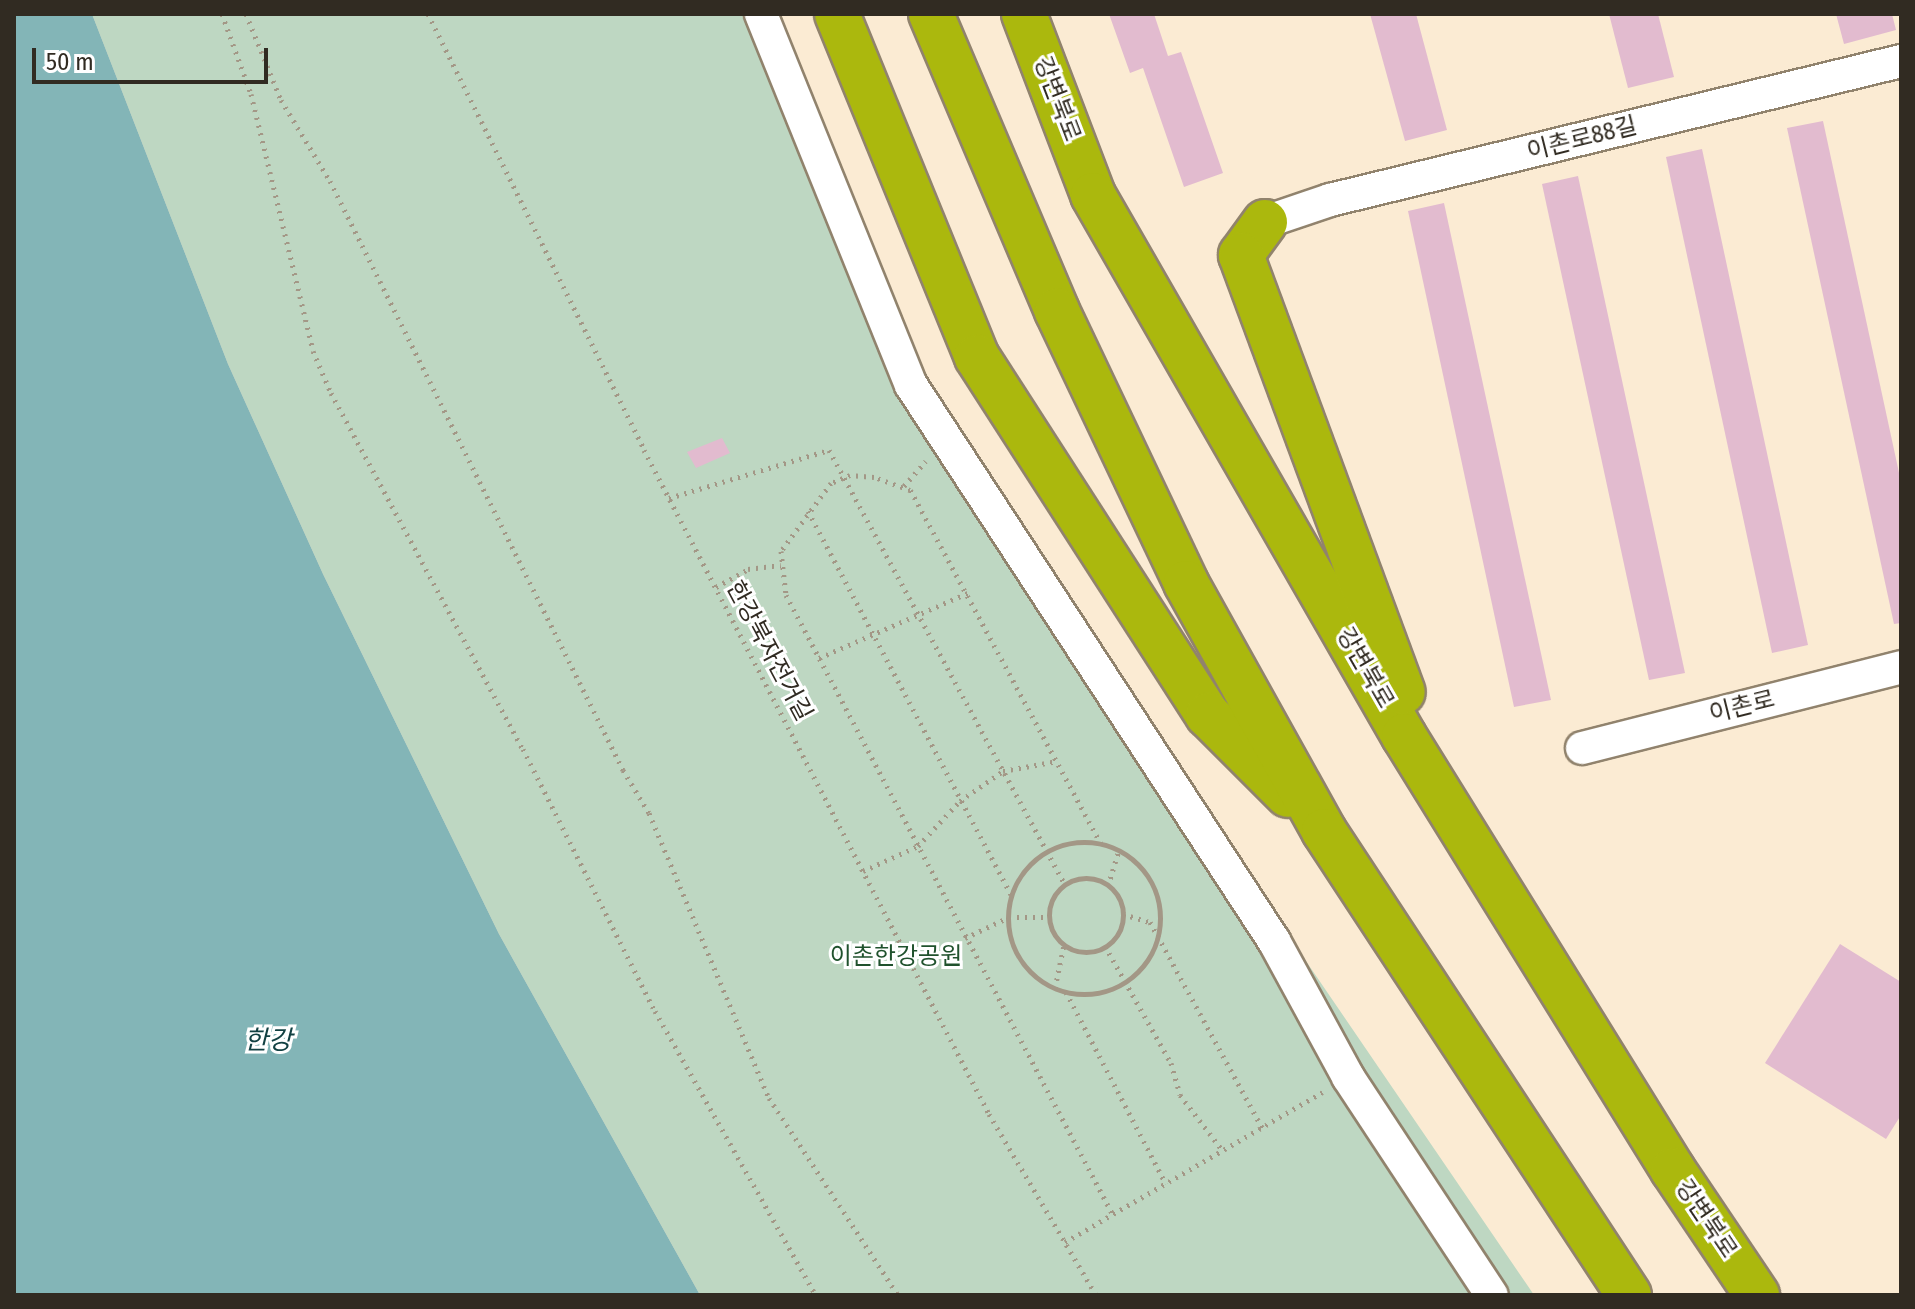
<!DOCTYPE html>
<html>
<head>
<meta charset="utf-8">
<style>
  body { margin:0 }
  #map { position:relative; width:1915px; height:1309px; overflow:hidden; background:#fbebd3; font-family:"Fira Sans Condensed","Noto Sans KR",sans-serif }
  div>[style] { position:absolute }
  .green>* { inset:0; background:#bed7c2 }
  .water>* { inset:0; background:#83b5b7 }
  .building>* { inset:0; background:#e2bbcf }
  .path>* { height:5px; margin-top:-2.5px; transform-origin:0; background:repeating-linear-gradient(90deg,#a39786 0 2px,transparent 0 8px) }
  .path>.ring { margin:-2.5px; padding:0; box-sizing:content-box; background:none; border:5px solid #a39786; border-radius:50% }
  .roads { filter:drop-shadow(2px 0 #91836d) drop-shadow(-2px 0 #91836d) drop-shadow(0 2px #91836d) drop-shadow(0 -2px #91836d) }
  .minor>* { height:32px; margin:-16px; padding:0 16px; transform-origin:16px; border-radius:16px; background:#fff }
  .highway>* { height:44px; margin:-22px; padding:0 22px; transform-origin:22px; border-radius:22px; background:#abb80d }
  span { translate:-50% -50%; white-space:nowrap; text-align:center; line-height:1.15; -webkit-text-stroke:6px #fff; paint-order:stroke }
  .street-label { font-size:24px; color:#312b22 }
  .park-label { font-size:24px; color:#20522d }
  .water-label { font-size:26px; color:#124143; font-style:italic }
  .frame { position:absolute; inset:0; border:16px solid #312b22; pointer-events:none }
  .scale { position:absolute; left:32px; top:48px; width:236px; height:36px; box-sizing:border-box; border:4px solid #312b22; border-top:0; padding-left:10px; font-size:24px; line-height:28px; white-space:nowrap; color:#312b22; -webkit-text-stroke:6px #fff; paint-order:stroke }
</style>
</head>
<body>
<div id="map">
  <div class="green">
    <div style="clip-path:polygon(92px 14px,763px 14px,929px 409px,1534px 1295px,700px 1295px,499px 934px,323px 574px,228px 364px)"></div>
  </div>
  <div class="water">
    <div style="clip-path:polygon(14px 14px,92px 14px,228px 364px,323px 574px,499px 934px,700px 1295px,14px 1295px)"></div>
  </div>
  <div class="building">
    <div style="clip-path:polygon(1109px 14px,1154px 14px,1168px 56px,1181px 52px,1223px 173px,1184px 187px,1143px 68px,1130px 73px)"></div>
    <div style="clip-path:polygon(1370px 14px,1416px 14px,1447px 130px,1405px 141px)"></div>
    <div style="clip-path:polygon(1609px 14px,1658px 14px,1674px 77px,1628px 88px)"></div>
    <div style="clip-path:polygon(1836px 14px,1892px 14px,1896px 30px,1844px 44px)"></div>
    <div style="clip-path:polygon(1823px 121px,1901px 482px,1901px 623px,1894px 624px,1787px 128px)"></div>
    <div style="clip-path:polygon(1702px 149px,1808px 645px,1772px 653px,1666px 157px)"></div>
    <div style="clip-path:polygon(1578px 176px,1685px 673px,1649px 680px,1542px 184px)"></div>
    <div style="clip-path:polygon(1444px 203px,1551px 700px,1514px 707px,1408px 211px)"></div>
    <div style="clip-path:polygon(722px 438px,730px 453px,696px 468px,687px 452px)"></div>
    <div style="clip-path:polygon(1840px 944px,1901px 982px,1901px 1115px,1886px 1139px,1765px 1063px)"></div>
  </div>
  <div class="path">
    <div style="left:222px;top:14px;width:85px;rotate:70.1deg"></div>
    <div style="left:251px;top:94px;width:264px;rotate:76.4deg"></div>
    <div style="left:313px;top:351px;width:46px;rotate:66.8deg"></div>
    <div style="left:331px;top:393px;width:404px;rotate:61.7deg"></div>
    <div style="left:523px;top:749px;width:293px;rotate:63.3deg"></div>
    <div style="left:655px;top:1011px;width:326px;rotate:60.5deg"></div>
    <div style="left:246px;top:14px;width:93px;rotate:67.9deg"></div>
    <div style="left:281px;top:100px;width:95px;rotate:58.8deg"></div>
    <div style="left:330px;top:181px;width:658px;rotate:63.55deg"></div>
    <div style="left:623px;top:770px;width:50px;rotate:58.8deg"></div>
    <div style="left:649px;top:813px;width:309px;rotate:67.2deg"></div>
    <div style="left:769px;top:1098px;width:235px;rotate:56.8deg"></div>
    <div style="left:428px;top:14px;width:487px;rotate:63.6deg"></div>
    <div style="left:644px;top:450px;width:748px;rotate:62.54deg"></div>
    <div style="left:989px;top:1114px;width:210px;rotate:59.4deg"></div>
    <div style="left:904px;top:486px;width:33px;rotate:-49deg"></div>
    <div style="left:669px;top:498px;width:167px;rotate:-16.7deg"></div>
    <div style="left:829px;top:450px;width:495px;rotate:61.5deg"></div>
    <div style="left:808px;top:511px;width:434px;rotate:62.1deg"></div>
    <div style="left:716px;top:587px;width:37px;rotate:-29deg"></div>
    <div style="left:748px;top:569px;width:33px;rotate:-7deg"></div>
    <div style="left:819px;top:658px;width:163px;rotate:-23.6deg"></div>
    <div class="ring" style="left:1008px;top:842px;width:147px;height:147px"></div>
    <div style="left:1101px;top:844px;width:402px;rotate:-118.3deg"></div>
    <div style="left:910px;top:490px;width:38px;rotate:-160deg"></div>
    <div style="left:874px;top:477px;width:24px;rotate:-175deg"></div>
    <div style="left:850px;top:475px;width:21px;rotate:157deg"></div>
    <div style="left:831px;top:483px;width:84px;rotate:126.3deg"></div>
    <div style="left:781px;top:551px;width:44px;rotate:83.5deg"></div>
    <div style="left:786px;top:595px;width:701px;rotate:62.19deg"></div>
    <div style="left:863px;top:871px;width:60px;rotate:-24.4deg"></div>
    <div style="left:918px;top:846px;width:62px;rotate:-47deg"></div>
    <div style="left:960px;top:801px;width:52px;rotate:-34.9deg"></div>
    <div style="left:1003px;top:771px;width:55px;rotate:-10.5deg"></div>
    <div class="ring" style="left:1049px;top:878px;width:69px;height:69px"></div>
    <div style="left:1108px;top:886px;width:38px;rotate:-73deg"></div>
    <div style="left:1123px;top:914px;width:28px;rotate:17deg"></div>
    <div style="left:1150px;top:922px;width:236px;rotate:61.4deg"></div>
    <div style="left:965px;top:938px;width:49px;rotate:-25.5deg"></div>
    <div style="left:1009px;top:917px;width:40px"></div>
    <div style="left:1105px;top:946px;width:134px;rotate:60.6deg"></div>
    <div style="left:1171px;top:1063px;width:33px;rotate:74deg"></div>
    <div style="left:1180px;top:1095px;width:71px;rotate:52.5deg"></div>
    <div style="left:1055px;top:988px;width:44px;rotate:-78.2deg"></div>
    <div style="left:1066px;top:992px;width:216px;rotate:62.5deg"></div>
    <div style="left:1065px;top:1242px;width:298px;rotate:-30.2deg"></div>
  </div>
  <div class="roads">
    <div class="minor">
      <div style="left:761px;top:14px;width:400px;rotate:68deg"></div>
      <div style="left:911px;top:385px;width:664px;rotate:56.86deg"></div>
      <div style="left:1274px;top:941px;width:155px;rotate:61.4deg"></div>
      <div style="left:1348px;top:1077px;width:261px;rotate:56.6deg"></div>
      <div style="left:1265px;top:222px;width:69px;rotate:-18.7deg"></div>
      <div style="left:1330px;top:200px;width:588px;rotate:-13.68deg"></div>
      <div style="left:1582px;top:748px;width:329px;rotate:-14.2deg"></div>
    </div>
    <div class="highway">
      <div style="left:837px;top:14px;width:370px;rotate:67.8deg"></div>
      <div style="left:977px;top:357px;width:426px;rotate:57.2deg"></div>
      <div style="left:1208px;top:715px;width:113px;rotate:45deg"></div>
      <div style="left:931px;top:14px;width:323px;rotate:67deg"></div>
      <div style="left:1057px;top:311px;width:301px;rotate:64.6deg"></div>
      <div style="left:1186px;top:583px;width:284px;rotate:60.9deg"></div>
      <div style="left:1324px;top:831px;width:555px;rotate:56.68deg"></div>
      <div style="left:1024px;top:14px;width:194px;rotate:69.1deg"></div>
      <div style="left:1093px;top:195px;width:624px;rotate:60.11deg"></div>
      <div style="left:1404px;top:736px;width:511px;rotate:58.21deg"></div>
      <div style="left:1673px;top:1170px;width:151px;rotate:56.1deg"></div>
      <div style="left:1265px;top:222px;width:41px;rotate:126deg"></div>
      <div style="left:1241px;top:255px;width:466px;rotate:69.7deg"></div>
    </div>
  </div>
  <div class="street-label">
    <span style="left:1057px;top:99px;rotate:69deg">강변북로</span>
    <span style="left:1582px;top:139px;rotate:-14deg">이촌로88길</span>
    <span style="left:769px;top:651px;rotate:62deg">한강북자전거길</span>
    <span style="left:1365px;top:668px;rotate:60deg">강변북로</span>
    <span style="left:1742px;top:707px;rotate:-14deg">이촌로</span>
    <span style="left:1706px;top:1219px;rotate:56deg">강변북로</span>
  </div>
  <div class="park-label">
    <span style="left:896px;top:957px">이촌한강공원</span>
  </div>
  <div class="water-label">
    <span style="left:268px;top:1041px">한강</span>
  </div>
  <div class="frame"></div>
  <div class="scale">50 m</div>
</div>
</body>
</html>
